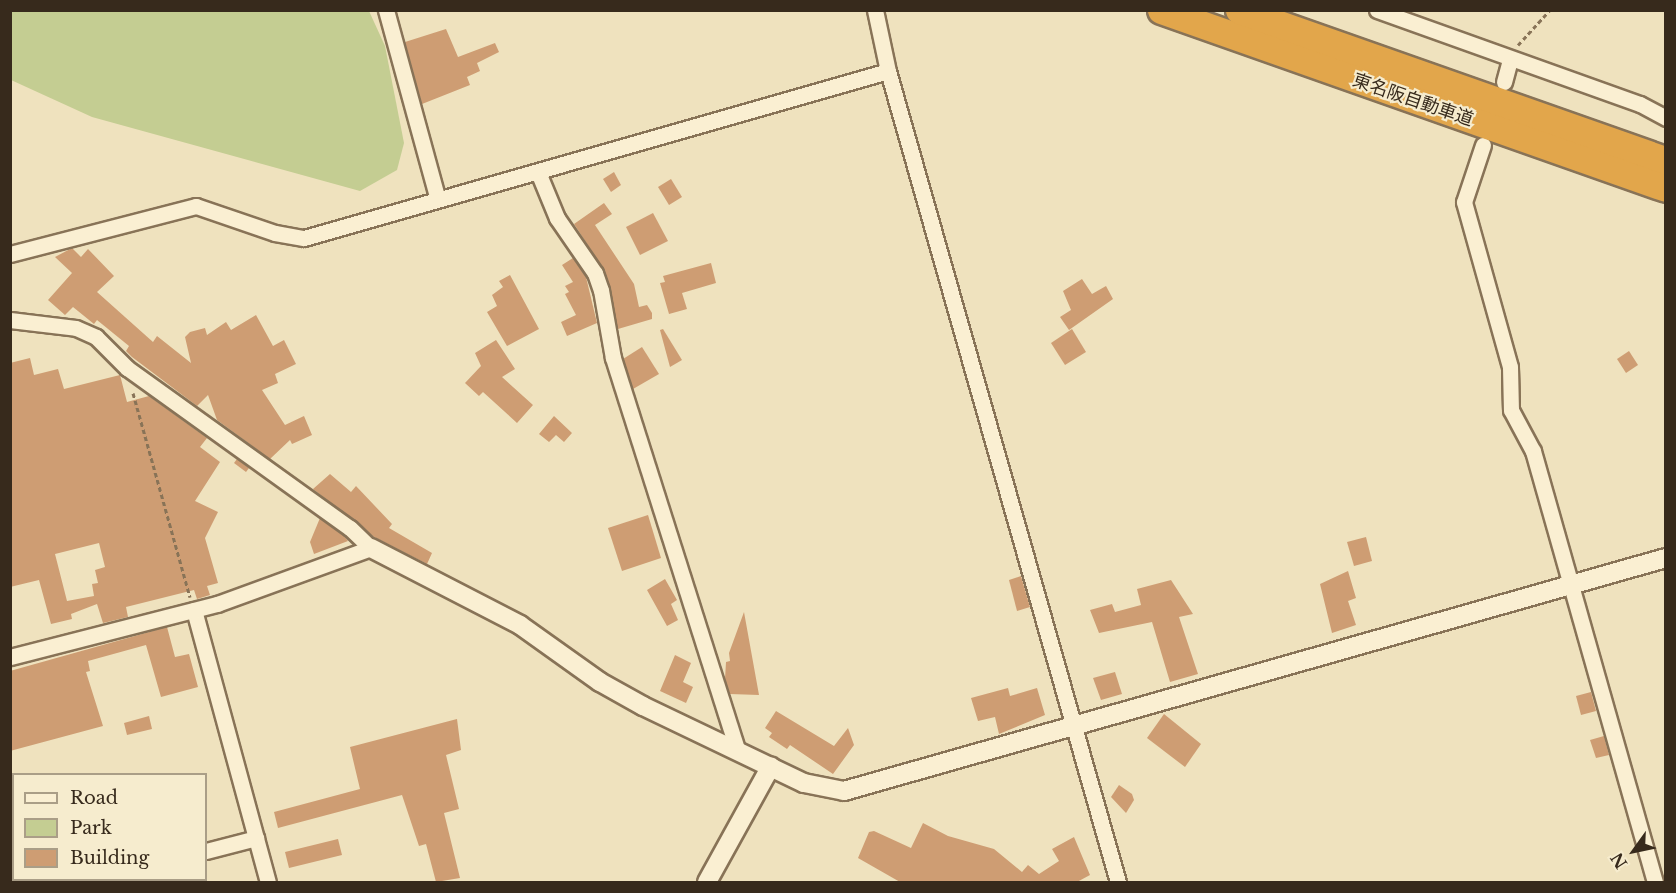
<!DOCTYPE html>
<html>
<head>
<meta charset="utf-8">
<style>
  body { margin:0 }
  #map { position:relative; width:1676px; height:893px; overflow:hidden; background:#efe2be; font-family:"Libre Baskerville","Noto Sans JP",serif }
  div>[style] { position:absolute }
  .green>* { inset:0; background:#c4cd92 }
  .building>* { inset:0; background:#ce9d73 }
  .path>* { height:3px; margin-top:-1.5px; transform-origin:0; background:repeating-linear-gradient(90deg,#887357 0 4.5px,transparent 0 7.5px) }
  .roads { filter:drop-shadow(2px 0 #887357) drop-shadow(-2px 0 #887357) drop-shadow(0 2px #887357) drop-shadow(0 -2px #887357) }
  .minor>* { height:15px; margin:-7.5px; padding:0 7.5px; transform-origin:7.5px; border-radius:7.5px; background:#faefd2 }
  .tertiary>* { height:18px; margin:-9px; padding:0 9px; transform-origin:9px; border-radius:9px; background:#faefd2 }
  .motorway>* { height:27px; margin:-13.5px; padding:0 13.5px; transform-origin:13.5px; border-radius:13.5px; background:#e2a64b }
  span { translate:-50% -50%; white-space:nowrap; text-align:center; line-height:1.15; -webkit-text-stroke:4.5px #f6ecce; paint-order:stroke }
  .street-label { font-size:18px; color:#372a1c }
  .frame { position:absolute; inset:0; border:12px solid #372a1c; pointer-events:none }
  .legend { position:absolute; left:12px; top:773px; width:195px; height:108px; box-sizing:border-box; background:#f6ecce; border:2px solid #aa9e87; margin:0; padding:8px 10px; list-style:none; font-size:18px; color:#372a1c }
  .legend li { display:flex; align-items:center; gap:12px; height:30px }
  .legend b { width:30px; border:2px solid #aa9e87 }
  .north { position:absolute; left:1604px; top:821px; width:60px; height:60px; -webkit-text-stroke:4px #f6ecce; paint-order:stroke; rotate:237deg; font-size:16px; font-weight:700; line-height:24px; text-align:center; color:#372a1c }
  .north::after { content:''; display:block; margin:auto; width:21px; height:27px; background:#372a1c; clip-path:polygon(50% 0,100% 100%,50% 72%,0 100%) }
</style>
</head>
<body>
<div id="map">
  <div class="green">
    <div style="clip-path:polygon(11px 10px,369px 11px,385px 46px,404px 143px,397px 170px,360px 191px,92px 117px,11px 80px)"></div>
  </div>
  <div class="building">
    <div style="clip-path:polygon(446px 29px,458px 57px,495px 43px,499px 52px,477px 63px,480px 71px,467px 77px,470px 85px,422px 104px,405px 42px)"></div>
    <div style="clip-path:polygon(614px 172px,621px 185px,611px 192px,603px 179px)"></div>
    <div style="clip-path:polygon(671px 179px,682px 197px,669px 205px,658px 187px)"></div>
    <div style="clip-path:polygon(604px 203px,612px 214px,595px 225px,634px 284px,639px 307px,647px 305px,652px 313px,652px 319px,618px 329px,604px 270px,574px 224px)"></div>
    <div style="clip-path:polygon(653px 213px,668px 241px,640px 255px,626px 227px)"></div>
    <div style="clip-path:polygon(72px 248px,81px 257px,88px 249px,114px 276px,97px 292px,153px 342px,157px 336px,191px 363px,185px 337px,190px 332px,205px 328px,207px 335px,226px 322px,231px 330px,256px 315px,273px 346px,284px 340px,296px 364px,275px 374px,278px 383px,262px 390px,285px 425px,304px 416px,312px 435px,292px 444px,290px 440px,270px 459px,217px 420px,208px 395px,197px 406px,132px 357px,126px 351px,129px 346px,97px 320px,94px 324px,73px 307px,65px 315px,48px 300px,72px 273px,55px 257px)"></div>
    <div style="clip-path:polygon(573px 258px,586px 277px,597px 323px,567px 336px,561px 322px,576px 315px,565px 294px,569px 292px,565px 286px,573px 282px,562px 265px)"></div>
    <div style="clip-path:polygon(711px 263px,716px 283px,682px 293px,687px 309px,669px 314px,660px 283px,665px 282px,663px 276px)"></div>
    <div style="clip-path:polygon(510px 275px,539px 329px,507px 346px,487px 312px,497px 306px,492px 295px,503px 287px,499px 281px)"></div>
    <div style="clip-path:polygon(1082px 279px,1092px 294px,1106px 286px,1113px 299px,1069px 330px,1060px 317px,1071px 310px,1063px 291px)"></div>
    <div style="clip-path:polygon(663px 329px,682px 360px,670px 367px,660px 330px)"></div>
    <div style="clip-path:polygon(1072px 329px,1086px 352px,1065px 365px,1051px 343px)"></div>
    <div style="clip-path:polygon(496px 340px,515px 369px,502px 377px,533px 405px,517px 423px,483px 392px,479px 396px,465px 383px,481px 366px,475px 353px)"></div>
    <div style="clip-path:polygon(642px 347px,659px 374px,633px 389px,623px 359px)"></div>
    <div style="clip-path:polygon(1629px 351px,1638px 365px,1626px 373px,1617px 359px)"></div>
    <div style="clip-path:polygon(evenodd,30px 358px,34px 375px,58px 369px,64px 389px,120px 375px,127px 402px,149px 396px,207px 438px,200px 447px,220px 462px,195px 501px,218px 512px,205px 538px,218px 583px,207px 586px,210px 595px,197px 599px,194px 590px,126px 607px,128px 617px,103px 623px,97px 604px,71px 614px,72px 619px,51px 624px,39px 580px,10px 587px,10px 363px,30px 358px,99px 543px,105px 567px,95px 570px,98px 583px,92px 584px,94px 596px,67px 601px,55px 554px,99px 543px)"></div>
    <div style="clip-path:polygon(554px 416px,572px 433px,564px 442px,556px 435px,549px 442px,539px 434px)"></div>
    <div style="clip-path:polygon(237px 459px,249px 468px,246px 472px,234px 463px)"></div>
    <div style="clip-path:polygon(330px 474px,351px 492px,356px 486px,392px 524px,389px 528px,432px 553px,427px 564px,374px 537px,313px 489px)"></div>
    <div style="clip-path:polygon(648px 515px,661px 558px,622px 571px,608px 528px)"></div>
    <div style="clip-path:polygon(320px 518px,344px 536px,348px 541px,314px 554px,310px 542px)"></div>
    <div style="clip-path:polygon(1366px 537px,1372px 561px,1354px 566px,1347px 542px)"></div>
    <div style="clip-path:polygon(1348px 571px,1356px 598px,1348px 601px,1356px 625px,1332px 633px,1320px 584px)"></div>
    <div style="clip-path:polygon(1021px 576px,1030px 607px,1017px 611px,1009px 580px)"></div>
    <div style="clip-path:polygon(665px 579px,677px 600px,671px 604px,678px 620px,667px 626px,647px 590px)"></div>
    <div style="clip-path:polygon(1171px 580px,1193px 614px,1179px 617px,1198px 674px,1170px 682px,1152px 622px,1099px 633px,1090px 610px,1112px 604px,1115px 612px,1141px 605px,1137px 589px)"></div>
    <div style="clip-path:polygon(744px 612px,759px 695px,730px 694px,725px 679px,726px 662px,730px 661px,729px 653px)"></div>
    <div style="clip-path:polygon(167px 627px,175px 657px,189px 654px,198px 687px,161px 697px,146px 645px,88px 661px,90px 671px,86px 672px,103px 726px,10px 751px,10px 671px)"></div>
    <div style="clip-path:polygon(675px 655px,691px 663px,683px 682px,693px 687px,686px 703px,660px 691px)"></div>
    <div style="clip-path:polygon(1115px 672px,1122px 694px,1101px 700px,1093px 678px)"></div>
    <div style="clip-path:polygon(1008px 688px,1010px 696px,1037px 688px,1045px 715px,999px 734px,995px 717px,978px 721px,971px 698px)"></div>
    <div style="clip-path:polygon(1591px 692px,1596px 711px,1581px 715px,1576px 696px)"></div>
    <div style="clip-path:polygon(776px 711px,834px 746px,848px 728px,854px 745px,833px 774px,790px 745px,787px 749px,769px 737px,772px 733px,765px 728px)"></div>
    <div style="clip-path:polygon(1164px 714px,1201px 744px,1185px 767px,1147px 738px)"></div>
    <div style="clip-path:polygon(149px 716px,152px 729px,127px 735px,124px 723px)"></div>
    <div style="clip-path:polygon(457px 719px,461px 750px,446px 755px,459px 809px,444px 813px,460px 878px,436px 882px,426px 844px,419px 846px,402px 795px,278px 828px,274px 812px,360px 789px,350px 747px)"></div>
    <div style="clip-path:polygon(1604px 736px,1609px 755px,1596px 758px,1590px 740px)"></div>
    <div style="clip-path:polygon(1119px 785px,1132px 794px,1134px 800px,1126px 813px,1111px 797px)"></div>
    <div style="clip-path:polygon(923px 823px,948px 836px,994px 849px,1022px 872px,1028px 865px,1039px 874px,1059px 861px,1052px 849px,1074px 837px,1090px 875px,1077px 882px,900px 882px,858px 858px,869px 832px,874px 831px,911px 848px)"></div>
    <div style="clip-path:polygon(338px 839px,342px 855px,289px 868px,285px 852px)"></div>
  </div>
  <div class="path">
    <div style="left:1518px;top:45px;width:47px;rotate:-47.6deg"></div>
    <div style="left:133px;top:393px;width:212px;rotate:74.4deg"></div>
  </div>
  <div class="roads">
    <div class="minor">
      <div style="left:386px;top:10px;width:194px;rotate:74.7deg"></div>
      <div style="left:875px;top:10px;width:62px;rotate:78deg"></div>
      <div style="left:888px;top:71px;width:843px;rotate:74.17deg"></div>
      <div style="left:1377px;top:10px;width:279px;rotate:19.7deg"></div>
      <div style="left:1640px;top:104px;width:30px;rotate:28deg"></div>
      <div style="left:1504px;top:82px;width:24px;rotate:-75deg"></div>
      <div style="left:1483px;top:145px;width:60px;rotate:108.4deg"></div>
      <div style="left:1464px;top:202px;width:171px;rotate:74.4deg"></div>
      <div style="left:1510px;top:367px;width:43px;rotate:88.7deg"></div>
      <div style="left:1511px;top:410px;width:47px;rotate:61.8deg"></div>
      <div style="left:1533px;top:451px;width:448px;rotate:74.2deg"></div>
      <div style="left:538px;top:172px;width:50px;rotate:67.6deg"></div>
      <div style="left:557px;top:218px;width:67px;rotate:55.4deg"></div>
      <div style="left:595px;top:273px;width:18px;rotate:71deg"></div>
      <div style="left:601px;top:290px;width:69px;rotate:80deg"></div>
      <div style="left:613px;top:358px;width:410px;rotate:72.4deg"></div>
      <div style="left:10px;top:254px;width:192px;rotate:-14.5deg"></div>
      <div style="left:196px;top:206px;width:83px;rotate:18.9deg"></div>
      <div style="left:275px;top:233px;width:29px;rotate:10deg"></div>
      <div style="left:304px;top:238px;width:607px;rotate:-15.96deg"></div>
      <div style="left:10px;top:320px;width:66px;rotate:6.9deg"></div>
      <div style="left:76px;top:328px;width:22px;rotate:24deg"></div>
      <div style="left:96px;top:337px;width:44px;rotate:45deg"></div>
      <div style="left:127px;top:368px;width:274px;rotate:35.7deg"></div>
      <div style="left:350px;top:528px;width:29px;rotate:44deg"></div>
      <div style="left:194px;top:610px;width:282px;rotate:74.8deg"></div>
      <div style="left:10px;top:657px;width:214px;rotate:-14.4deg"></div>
      <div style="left:217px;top:604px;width:164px;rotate:-20deg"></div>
      <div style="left:206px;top:851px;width:52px;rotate:-14.6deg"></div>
      <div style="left:78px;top:882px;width:12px;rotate:-9deg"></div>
    </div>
    <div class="tertiary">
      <div style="left:371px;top:548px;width:168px;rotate:27.3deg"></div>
      <div style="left:520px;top:625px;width:98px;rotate:35.5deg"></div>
      <div style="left:600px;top:682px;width:49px;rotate:29.2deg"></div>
      <div style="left:643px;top:706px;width:178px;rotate:25.6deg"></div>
      <div style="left:804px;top:783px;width:41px;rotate:11.3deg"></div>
      <div style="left:844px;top:791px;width:854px;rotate:-15.83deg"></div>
      <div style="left:707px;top:882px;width:132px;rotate:-61.1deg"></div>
    </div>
    <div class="motorway">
      <div style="left:1161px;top:10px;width:535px;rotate:19.42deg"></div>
      <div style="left:1239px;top:10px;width:453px;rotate:19.4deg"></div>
    </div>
  </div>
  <div class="street-label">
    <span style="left:1413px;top:100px;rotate:19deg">東名阪自動車道</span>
  </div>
  <div class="frame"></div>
  <ul class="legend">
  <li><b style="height:8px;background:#faefd2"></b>Road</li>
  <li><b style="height:16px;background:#c4cd92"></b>Park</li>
  <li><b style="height:16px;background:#ce9d73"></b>Building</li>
  </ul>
  <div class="north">N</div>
</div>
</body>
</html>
